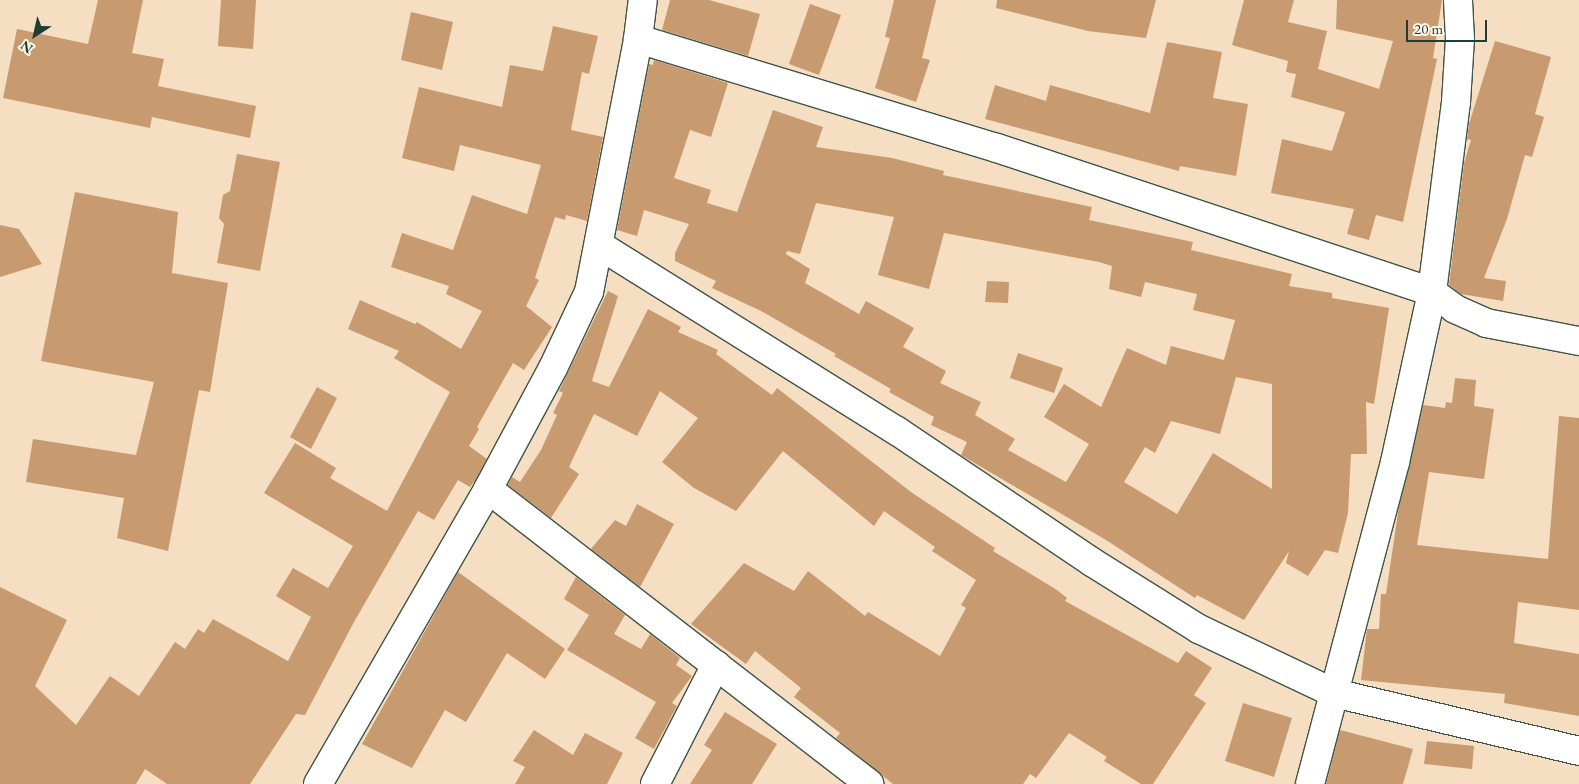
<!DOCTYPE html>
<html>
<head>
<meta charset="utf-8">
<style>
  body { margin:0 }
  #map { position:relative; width:1579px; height:784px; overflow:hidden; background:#f5dec1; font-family:"EB Garamond",serif }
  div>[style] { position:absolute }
  .building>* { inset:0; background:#c79b6f }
  .roads { filter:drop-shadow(1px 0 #3f5549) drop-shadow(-1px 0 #3f5549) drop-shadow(0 1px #3f5549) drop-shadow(0 -1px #3f5549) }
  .minor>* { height:28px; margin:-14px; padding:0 14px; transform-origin:14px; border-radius:14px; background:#fff }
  span { translate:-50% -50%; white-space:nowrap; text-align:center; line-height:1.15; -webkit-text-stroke:5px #fcf5e5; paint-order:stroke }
  .north { position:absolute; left:10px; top:10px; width:50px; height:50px; -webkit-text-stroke:4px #fcf5e5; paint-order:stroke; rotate:215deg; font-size:14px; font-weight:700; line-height:20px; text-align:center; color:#1f3d34 }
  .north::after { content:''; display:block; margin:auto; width:18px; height:22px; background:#1f3d34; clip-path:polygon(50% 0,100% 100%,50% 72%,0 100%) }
  .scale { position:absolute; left:1406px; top:20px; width:81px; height:22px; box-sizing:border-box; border:2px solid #1f3d34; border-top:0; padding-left:6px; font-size:15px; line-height:18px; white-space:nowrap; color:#1f3d34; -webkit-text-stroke:4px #fcf5e5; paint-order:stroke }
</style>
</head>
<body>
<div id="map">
  <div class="building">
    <div style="clip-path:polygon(98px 0,143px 0,132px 53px,164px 59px,158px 86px,256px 106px,250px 138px,152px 117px,150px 128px,3px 98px,17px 29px,88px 44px)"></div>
    <div style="clip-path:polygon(221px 0,256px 0,253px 49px,218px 46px)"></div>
    <div style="clip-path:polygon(670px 0,709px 0,760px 14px,748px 56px,662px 30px)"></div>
    <div style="clip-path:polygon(894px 0,936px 0,922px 58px,930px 60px,916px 102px,875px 88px,890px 38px,885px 37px)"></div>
    <div style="clip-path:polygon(997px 0,1156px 0,1146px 38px,1088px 31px,996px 8px)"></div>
    <div style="clip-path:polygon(1244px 0,1294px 0,1288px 22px,1327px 31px,1318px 69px,1379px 89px,1393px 41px,1336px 29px,1337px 0,1442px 0,1433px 58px,1437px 59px,1403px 222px,1376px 215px,1369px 240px,1347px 234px,1354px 209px,1271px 193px,1282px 139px,1332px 151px,1345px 112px,1291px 97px,1296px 74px,1286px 72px,1288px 61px,1232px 45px)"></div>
    <div style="clip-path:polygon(810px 4px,841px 15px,819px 75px,789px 64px)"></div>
    <div style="clip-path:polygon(411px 12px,453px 22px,442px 70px,401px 60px)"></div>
    <div style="clip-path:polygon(553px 26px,598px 36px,589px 74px,582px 72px,571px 130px,603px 137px,587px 221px,566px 215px,565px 220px,555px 217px,535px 278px,539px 280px,526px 306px,552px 327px,524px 370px,513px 363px,477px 427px,479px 429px,469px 446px,487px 459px,476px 479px,470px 487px,458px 480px,434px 520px,418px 511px,354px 622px,305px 715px,296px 714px,250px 784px,167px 784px,145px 769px,136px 784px,0 784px,0 587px,67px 620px,35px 686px,76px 725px,110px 676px,139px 696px,175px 642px,185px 649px,198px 629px,204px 633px,213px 619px,288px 661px,311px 617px,276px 596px,293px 568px,328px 588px,353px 546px,264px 493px,295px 443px,336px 468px,330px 478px,387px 511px,450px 392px,394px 358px,399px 351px,348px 329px,360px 300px,415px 324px,417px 322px,461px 349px,482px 311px,446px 294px,449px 286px,391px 267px,402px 233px,453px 250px,472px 195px,527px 214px,541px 165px,460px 145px,454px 171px,402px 158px,419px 87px,502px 107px,510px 65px,543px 71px)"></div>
    <div style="clip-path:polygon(1495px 41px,1551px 57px,1535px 114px,1544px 117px,1532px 157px,1525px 155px,1507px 219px,1484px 278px,1506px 281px,1503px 301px,1461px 294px,1449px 285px,1464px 163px,1471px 140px,1467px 139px,1469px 124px)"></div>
    <div style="clip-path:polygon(1167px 42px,1222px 52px,1213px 98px,1248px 104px,1236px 176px,1180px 166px,1179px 171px,985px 119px,995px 85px,1046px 101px,1050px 85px,1150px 113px)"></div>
    <div style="clip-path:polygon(evenodd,654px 60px,728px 83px,711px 137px,690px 130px,674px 178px,711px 190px,707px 203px,737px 212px,773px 110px,823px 127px,816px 147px,892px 158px,944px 171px,943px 175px,1092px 207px,1089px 220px,1193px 242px,1191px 250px,1292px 274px,1289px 286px,1332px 293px,1332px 298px,1389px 308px,1374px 404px,1366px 402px,1367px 454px,1351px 454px,1348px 513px,1338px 553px,1325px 550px,1308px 576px,1286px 563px,1289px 551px,1244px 620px,1197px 595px,1195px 598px,1106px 540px,961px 455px,967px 442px,931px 425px,934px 417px,889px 392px,891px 389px,834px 356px,836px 354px,761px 311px,712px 288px,716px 281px,675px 261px,675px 253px,689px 224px,644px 210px,637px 236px,617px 230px,649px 64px,653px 65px,654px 60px,816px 203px,894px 217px,878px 275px,929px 289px,944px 233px,1099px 262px,1112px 266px,1109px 289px,1141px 297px,1145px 282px,1197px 294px,1193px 310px,1235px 320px,1224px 360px,1171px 346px,1166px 365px,1127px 348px,1101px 407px,1064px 384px,1044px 417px,1089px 444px,1066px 482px,1008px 450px,1015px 439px,975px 415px,981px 402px,940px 383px,946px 371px,903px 347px,914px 328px,866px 301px,859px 314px,805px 283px,810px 269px,786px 254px,787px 251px,800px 254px,816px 203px,654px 60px,1236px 377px,1272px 384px,1272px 489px,1213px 453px,1177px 514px,1124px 482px,1145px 447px,1155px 453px,1171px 421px,1220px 434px,1236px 377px)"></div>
    <div style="clip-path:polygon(237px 154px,280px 162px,260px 271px,217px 263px,224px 224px,219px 218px,223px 195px,230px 191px)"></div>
    <div style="clip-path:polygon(75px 192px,178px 212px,172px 273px,228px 283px,210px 392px,199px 390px,168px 551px,117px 538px,124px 498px,26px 482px,33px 439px,136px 455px,154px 382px,41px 361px)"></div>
    <div style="clip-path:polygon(0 225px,19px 229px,42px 264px,0 277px)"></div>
    <div style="clip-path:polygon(987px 281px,1009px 282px,1008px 303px,985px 302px)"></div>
    <div style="clip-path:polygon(608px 291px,618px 296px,592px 381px,609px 387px,648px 309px,681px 327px,678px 332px,718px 350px,716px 354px,772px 395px,777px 388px,911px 492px,995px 548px,993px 551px,1057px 590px,1067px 598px,1065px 601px,1178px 663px,1186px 651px,1212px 668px,1194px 695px,1206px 703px,1153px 784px,1141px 784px,1104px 761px,1107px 757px,1069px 733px,1036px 778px,1030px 774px,1023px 784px,893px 784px,836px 738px,840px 733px,794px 697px,801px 688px,755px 651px,746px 664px,691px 624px,744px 563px,794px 591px,808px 571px,865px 616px,868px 612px,940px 656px,966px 608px,961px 605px,976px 580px,932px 551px,935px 547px,884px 511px,874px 526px,783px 451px,736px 511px,694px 488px,662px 462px,698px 418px,660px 391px,637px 436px,594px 414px,569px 467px,579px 474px,551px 518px,508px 485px,512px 477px,520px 482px,541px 450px,557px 415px,553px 413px,563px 393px,559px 391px)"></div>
    <div style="clip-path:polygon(1018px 353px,1063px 368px,1054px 393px,1010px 378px)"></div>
    <div style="clip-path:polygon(1455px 378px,1476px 380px,1474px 406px,1494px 409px,1484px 479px,1429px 472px,1417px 545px,1548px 559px,1559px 416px,1579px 418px,1579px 610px,1518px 602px,1514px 643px,1579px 654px,1579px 716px,1504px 703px,1505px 694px,1361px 680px,1367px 629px,1379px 629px,1381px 594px,1386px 594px,1399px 506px,1423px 405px,1445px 408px,1446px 402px,1452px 403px)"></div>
    <div style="clip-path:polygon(317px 387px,337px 398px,311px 449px,290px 437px)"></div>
    <div style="clip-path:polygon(637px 504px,674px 524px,640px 587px,591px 549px,615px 520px,626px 526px)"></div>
    <div style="clip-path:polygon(458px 572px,565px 649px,545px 679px,507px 653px,466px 722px,445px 710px,412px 768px,362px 744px)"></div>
    <div style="clip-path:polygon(576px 577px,625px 615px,614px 634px,641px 649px,650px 634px,680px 658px,676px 665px,692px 676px,672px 703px,677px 706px,654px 749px,635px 738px,656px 702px,567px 650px,589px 615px,564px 599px)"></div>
    <div style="clip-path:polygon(1243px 703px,1292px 718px,1274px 777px,1225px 761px)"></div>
    <div style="clip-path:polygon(725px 712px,777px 744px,752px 784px,690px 784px,712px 750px,704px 745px)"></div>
    <div style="clip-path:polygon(534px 730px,573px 755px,585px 733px,623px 753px,607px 784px,515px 784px,525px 767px,513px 761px)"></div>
    <div style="clip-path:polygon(1340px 730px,1413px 749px,1403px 784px,1326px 784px)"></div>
    <div style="clip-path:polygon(1427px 741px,1474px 746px,1472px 769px,1424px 764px)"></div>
  </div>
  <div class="roads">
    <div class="minor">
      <div style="left:638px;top:39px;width:375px;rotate:16.9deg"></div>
      <div style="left:997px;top:148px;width:458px;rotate:18.3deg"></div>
      <div style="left:1432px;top:292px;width:29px;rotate:36deg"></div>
      <div style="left:1455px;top:309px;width:34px;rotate:24deg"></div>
      <div style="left:1486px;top:323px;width:95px;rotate:11deg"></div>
      <div style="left:599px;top:245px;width:351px;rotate:32deg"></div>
      <div style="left:897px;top:431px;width:235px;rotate:33.9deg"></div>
      <div style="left:1092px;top:562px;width:126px;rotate:32.1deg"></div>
      <div style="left:1199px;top:629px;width:149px;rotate:25.4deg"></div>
      <div style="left:1334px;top:693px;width:252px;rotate:13.3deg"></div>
      <div style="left:488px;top:489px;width:482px;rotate:37.7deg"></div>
      <div style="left:318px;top:784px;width:340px;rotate:-60deg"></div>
      <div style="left:488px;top:489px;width:137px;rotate:-61.8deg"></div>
      <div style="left:553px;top:368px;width:84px;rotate:-64.7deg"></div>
      <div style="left:589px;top:292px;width:258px;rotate:-79deg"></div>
      <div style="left:638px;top:39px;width:39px;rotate:-83deg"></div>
      <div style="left:655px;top:784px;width:134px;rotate:-62.9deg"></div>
      <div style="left:1310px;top:784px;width:333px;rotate:-75.2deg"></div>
      <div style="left:1395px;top:462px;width:174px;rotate:-77.7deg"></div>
      <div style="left:1432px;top:292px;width:192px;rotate:-82.8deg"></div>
      <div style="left:1456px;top:102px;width:63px;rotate:-86.4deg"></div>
      <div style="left:1460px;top:39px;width:39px;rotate:-93deg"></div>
    </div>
  </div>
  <div class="north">N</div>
  <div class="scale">20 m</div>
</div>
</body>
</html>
